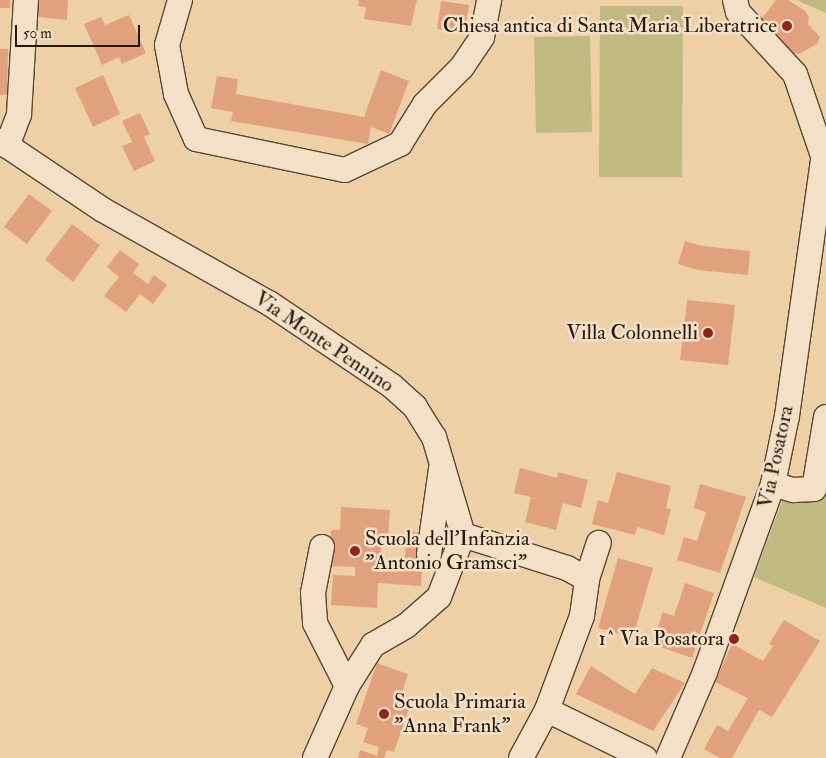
<!DOCTYPE html>
<html>
<head>
<meta charset="utf-8">
<style>
  body { margin:0 }
  #map { position:relative; width:826px; height:758px; overflow:hidden; background:#eed0a7; font-family:"IM FELL Double Pica",serif }
  div>[style] { position:absolute }
  .green>* { inset:0; background:#c0b982 }
  .building>* { inset:0; background:#e1a07e }
  .roads { filter:drop-shadow(1px 0 #564734) drop-shadow(-1px 0 #564734) drop-shadow(0 1px #564734) drop-shadow(0 -1px #564734) }
  .minor>* { height:24px; margin:-12px; padding:0 12px; transform-origin:12px; border-radius:12px; background:#f4e0c6 }
  .dots>* { width:14px; height:14px; translate:-50% -50%; box-sizing:border-box; border:2px solid #f4e0c6; border-radius:50% }
  span { translate:-50% -50%; white-space:nowrap; text-align:center; line-height:1.15; -webkit-text-stroke:5px #f4e0c6; paint-order:stroke }
  .poi-label { font-size:21px; color:#24190e }
  .right { translate:-100% -50%; text-align:right }
  .left { translate:0 -50%; text-align:left }
  .street-label { font-size:21px; color:#24190e }
  .scale { position:absolute; left:15px; top:25px; width:125px; height:22px; box-sizing:border-box; border:2px solid #24190e; border-top:0; padding-left:6px; font-size:15px; line-height:18px; white-space:nowrap; color:#24190e; -webkit-text-stroke:4px #f4e0c6; paint-order:stroke }
</style>
</head>
<body>
<div id="map">
  <div class="green">
    <div style="clip-path:polygon(796px 0,826px 0,826px 13px)"></div>
    <div style="clip-path:polygon(600px 6px,683px 6px,682px 177px,599px 177px)"></div>
    <div style="clip-path:polygon(590px 36px,592px 132px,536px 133px,534px 37px)"></div>
    <div style="clip-path:polygon(826px 461px,826px 608px,754px 577px,784px 496px,819px 500px)"></div>
  </div>
  <div class="building">
    <div style="clip-path:polygon(0 0,10px 0,10px 8px,0 8px)"></div>
    <div style="clip-path:polygon(39px 0,68px 0,67px 20px,38px 17px)"></div>
    <div style="clip-path:polygon(359px 0,417px 0,411px 26px,364px 19px,366px 7px,358px 6px)"></div>
    <div style="clip-path:polygon(776px 0,788px 0,804px 10px,809px 17px,808px 24px,820px 37px,817px 44px,799px 54px,789px 53px,759px 22px)"></div>
    <div style="clip-path:polygon(441px 1px,469px 5px,464px 34px,437px 29px)"></div>
    <div style="clip-path:polygon(129px 15px,146px 53px,122px 64px,119px 57px,102px 65px,84px 24px,101px 17px,105px 25px)"></div>
    <div style="clip-path:polygon(0 49px,8px 49px,7px 95px,0 95px)"></div>
    <div style="clip-path:polygon(381px 70px,409px 81px,389px 134px,371px 127px,368px 144px,231px 121px,233px 112px,211px 108px,217px 76px,238px 79px,236px 94px,364px 117px)"></div>
    <div style="clip-path:polygon(103px 75px,120px 114px,93px 127px,75px 88px)"></div>
    <div style="clip-path:polygon(140px 113px,150px 134px,144px 137px,155px 161px,134px 171px,122px 146px,132px 142px,122px 121px)"></div>
    <div style="clip-path:polygon(29px 194px,52px 211px,27px 244px,4px 227px)"></div>
    <div style="clip-path:polygon(72px 224px,100px 245px,73px 282px,45px 260px)"></div>
    <div style="clip-path:polygon(685px 241px,703px 246px,750px 251px,748px 275px,698px 270px,678px 264px)"></div>
    <div style="clip-path:polygon(120px 250px,139px 264px,133px 273px,148px 284px,154px 275px,167px 285px,153px 304px,140px 294px,126px 312px,104px 296px,119px 277px,107px 267px)"></div>
    <div style="clip-path:polygon(687px 300px,735px 305px,728px 365px,680px 360px)"></div>
    <div style="clip-path:polygon(520px 468px,557px 478px,558px 472px,588px 480px,581px 508px,563px 503px,556px 530px,525px 522px,531px 497px,514px 493px)"></div>
    <div style="clip-path:polygon(617px 472px,671px 486px,666px 508px,671px 509px,664px 535px,637px 527px,635px 535px,592px 524px,598px 500px,608px 503px)"></div>
    <div style="clip-path:polygon(700px 484px,746px 497px,720px 573px,677px 560px,684px 537px,697px 541px,706px 512px,694px 508px)"></div>
    <div style="clip-path:polygon(341px 507px,390px 510px,388px 537px,382px 537px,380px 564px,404px 566px,407px 531px,425px 533px,421px 586px,378px 583px,377px 608px,331px 605px,333px 575px,355px 576px,355px 567px,329px 566px,331px 530px,340px 530px)"></div>
    <div style="clip-path:polygon(618px 558px,653px 568px,633px 637px,598px 628px)"></div>
    <div style="clip-path:polygon(685px 583px,714px 593px,692px 658px,652px 644px,663px 612px,674px 616px)"></div>
    <div style="clip-path:polygon(784px 620px,820px 641px,772px 717px,759px 710px,732px 758px,720px 758px,704px 749px,717px 725px,728px 731px,748px 698px,715px 682px,732px 644px,763px 661px,773px 646px,769px 644px)"></div>
    <div style="clip-path:polygon(377px 663px,408px 674px,400px 699px,411px 703px,394px 752px,387px 750px,384px 758px,358px 758px,360px 750px,377px 756px,379px 747px,363px 742px,368px 728px,356px 724px)"></div>
    <div style="clip-path:polygon(591px 666px,635px 694px,652px 668px,685px 683px,653px 731px,576px 694px)"></div>
  </div>
  <div class="roads">
    <div class="minor">
      <div style="left:180px;top:0;width:47px;rotate:106.1deg"></div>
      <div style="left:167px;top:45px;width:50px;rotate:79.6deg"></div>
      <div style="left:176px;top:94px;width:49px;rotate:66deg"></div>
      <div style="left:196px;top:139px;width:152px;rotate:11.8deg"></div>
      <div style="left:345px;top:170px;width:61px;rotate:-25.3deg"></div>
      <div style="left:400px;top:144px;width:47px;rotate:-58deg"></div>
      <div style="left:425px;top:104px;width:52px;rotate:-45deg"></div>
      <div style="left:462px;top:67px;width:36px;rotate:-56deg"></div>
      <div style="left:482px;top:37px;width:38px;rotate:-79deg"></div>
      <div style="left:735px;top:0;width:12px;rotate:76deg"></div>
      <div style="left:738px;top:12px;width:84px;rotate:47.4deg"></div>
      <div style="left:795px;top:74px;width:87px;rotate:71.1deg"></div>
      <div style="left:0;top:141px;width:124px;rotate:33.8deg"></div>
      <div style="left:103px;top:210px;width:190px;rotate:29.3deg"></div>
      <div style="left:269px;top:303px;width:148px;rotate:34deg"></div>
      <div style="left:392px;top:386px;width:31px;rotate:42deg"></div>
      <div style="left:415px;top:407px;width:36px;rotate:58deg"></div>
      <div style="left:434px;top:437px;width:102px;rotate:73.5deg"></div>
      <div style="left:463px;top:535px;width:109px;rotate:17.6deg"></div>
      <div style="left:567px;top:568px;width:23px;rotate:29deg"></div>
      <div style="left:7px;top:146px;width:34px;rotate:-69deg"></div>
      <div style="left:19px;top:114px;width:114px;rotate:-86.5deg"></div>
      <div style="left:773px;top:484px;width:21px;rotate:17deg"></div>
      <div style="left:793px;top:490px;width:21px;rotate:-3deg"></div>
      <div style="left:814px;top:489px;width:73px;rotate:-80.5deg"></div>
      <div style="left:322px;top:547px;width:47px;rotate:101.1deg"></div>
      <div style="left:313px;top:593px;width:30px;rotate:86deg"></div>
      <div style="left:315px;top:623px;width:71px;rotate:63.1deg"></div>
      <div style="left:429px;top:554px;width:86px;rotate:-82deg"></div>
      <div style="left:547px;top:710px;width:109px;rotate:26.1deg"></div>
      <div style="left:315px;top:758px;width:79px;rotate:-66deg"></div>
      <div style="left:347px;top:686px;width:49px;rotate:-57.6deg"></div>
      <div style="left:373px;top:645px;width:38px;rotate:-30deg"></div>
      <div style="left:406px;top:626px;width:44px;rotate:-41.3deg"></div>
      <div style="left:439px;top:597px;width:66px;rotate:-68.8deg"></div>
      <div style="left:521px;top:758px;width:55px;rotate:-61.6deg"></div>
      <div style="left:547px;top:710px;width:100px;rotate:-69.6deg"></div>
      <div style="left:582px;top:616px;width:37px;rotate:-82deg"></div>
      <div style="left:587px;top:579px;width:38px;rotate:-72deg"></div>
      <div style="left:668px;top:758px;width:94px;rotate:-66.7deg"></div>
      <div style="left:705px;top:672px;width:200px;rotate:-70.1deg"></div>
      <div style="left:773px;top:484px;width:69px;rotate:-78.4deg"></div>
      <div style="left:787px;top:416px;width:279px;rotate:-82deg"></div>
    </div>
  </div>
  <div class="dots">
    <div style="left:787px;top:26px;background:#8f2418"></div>
    <div style="left:708px;top:333px;background:#8f2418"></div>
    <div style="left:355px;top:551px;background:#8f2418"></div>
    <div style="left:734px;top:639px;background:#8f2418"></div>
    <div style="left:384px;top:714px;background:#8f2418"></div>
  </div>
  <div class="poi-label">
    <span class="right" style="left:777px;top:26px">Chiesa antica di Santa Maria Liberatrice</span>
    <span class="right" style="left:698px;top:333px">Villa Colonnelli</span>
    <span class="left" style="left:365px;top:551px">Scuola dell'Infanzia<br>"Antonio Gramsci"</span>
    <span class="right" style="left:724px;top:639px">1^ Via Posatora</span>
    <span class="left" style="left:394px;top:714px">Scuola Primaria<br>"Anna Frank"</span>
  </div>
  <div class="street-label">
    <span style="left:324px;top:342px;rotate:34deg">Via Monte Pennino</span>
    <span style="left:776px;top:457px;rotate:-78deg">Via Posatora</span>
  </div>
  <div class="scale">50 m</div>
</div>
</body>
</html>
